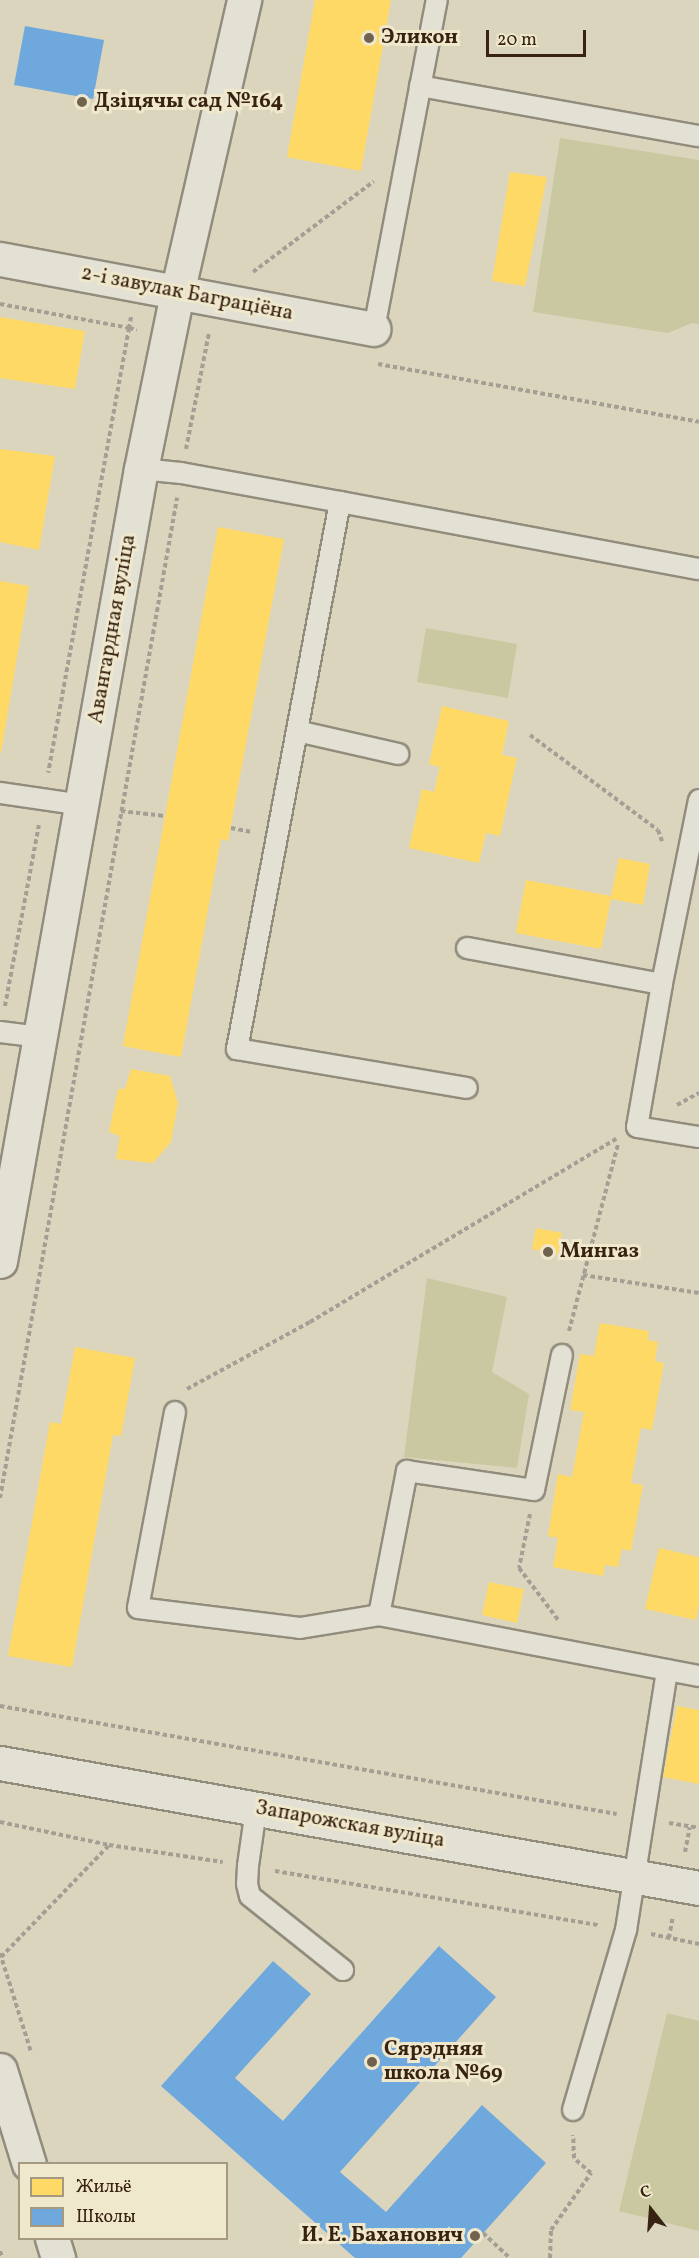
<!DOCTYPE html>
<html>
<head>
<meta charset="utf-8">
<style>
  body { margin:0 }
  #map { position:relative; width:699px; height:2258px; overflow:hidden; background:#dbd5be; font-family:Vollkorn,serif }
  div>[style] { position:absolute }
  .green>* { inset:0; background:#cac8a0 }
  .homes>* { inset:0; background:#ffd966 }
  .schools>* { inset:0; background:#6fa8dc }
  .path>* { height:4px; margin-top:-2px; transform-origin:0; background:repeating-linear-gradient(90deg,#a49f95 0 4.5px,transparent 0 7.5px) }
  .roads { filter:drop-shadow(2px 0 #928c7d) drop-shadow(-2px 0 #928c7d) drop-shadow(0 2px #928c7d) drop-shadow(0 -2px #928c7d) }
  .service>* { height:20px; margin:-10px; padding:0 10px; transform-origin:10px; border-radius:10px; background:#e3e0d4 }
  .minor>* { height:33px; margin:-16.5px; padding:0 16.5px; transform-origin:16.5px; border-radius:16.5px; background:#e3e0d4 }
  .dots>* { width:16px; height:16px; translate:-50% -50%; box-sizing:border-box; border:3px solid #f0e8cc; border-radius:50% }
  span { translate:-50% -50%; white-space:nowrap; text-align:center; line-height:1.15; -webkit-text-stroke:6px #f0e8cc; paint-order:stroke }
  .poi-label { font-size:21px; color:#382313; font-weight:700 }
  .left { translate:0 -50%; text-align:left }
  .right { translate:-100% -50%; text-align:right }
  .street-label { font-size:21px; color:#382313 }
  .legend { position:absolute; left:18px; top:2162px; width:210px; height:78px; box-sizing:border-box; background:#f0e8cc; border:2px solid #a69982; margin:0; padding:8px 10px; list-style:none; font-size:18px; color:#382313 }
  .legend li { display:flex; align-items:center; gap:12px; height:30px }
  .legend b { width:30px; border:2px solid #a69982 }
  .north { position:absolute; left:621px; top:2180px; width:60px; height:60px; -webkit-text-stroke:4px #f0e8cc; paint-order:stroke; rotate:343deg; font-size:16px; font-weight:700; line-height:24px; text-align:center; color:#382313 }
  .north::after { content:''; display:block; margin:auto; width:21px; height:27px; background:#382313; clip-path:polygon(50% 0,100% 100%,50% 72%,0 100%) }
  .scale { position:absolute; left:486px; top:30px; width:100px; height:27px; box-sizing:border-box; border:3px solid #382313; border-top:0; padding-left:8px; font-size:18px; line-height:21px; white-space:nowrap; color:#382313; -webkit-text-stroke:4px #f0e8cc; paint-order:stroke }
</style>
</head>
<body>
<div id="map">
  <div class="green">
    <div style="clip-path:polygon(560px 138px,699px 160px,699px 324px,692px 323px,668px 333px,533px 312px)"></div>
    <div style="clip-path:polygon(426px 628px,517px 644px,508px 698px,417px 682px)"></div>
    <div style="clip-path:polygon(427px 1278px,507px 1297px,492px 1372px,529px 1394px,517px 1468px,404px 1457px)"></div>
    <div style="clip-path:polygon(667px 2013px,699px 2021px,699px 2231px,619px 2211px)"></div>
  </div>
  <div class="homes">
    <div style="clip-path:polygon(315px 0,391px 0,361px 171px,287px 157px)"></div>
    <div style="clip-path:polygon(510px 172px,547px 177px,525px 286px,492px 281px)"></div>
    <div style="clip-path:polygon(0 317px,85px 331px,75px 389px,0 378px)"></div>
    <div style="clip-path:polygon(0 449px,55px 456px,39px 550px,0 542px)"></div>
    <div style="clip-path:polygon(218px 527px,284px 539px,228px 841px,221px 839px,181px 1057px,123px 1046px)"></div>
    <div style="clip-path:polygon(0 581px,29px 586px,1px 753px,0 753px)"></div>
    <div style="clip-path:polygon(442px 706px,509px 721px,502px 755px,517px 758px,500px 836px,486px 833px,479px 863px,409px 848px,422px 789px,434px 792px,437px 779px,440px 767px,429px 764px)"></div>
    <div style="clip-path:polygon(619px 858px,650px 864px,643px 905px,611px 899px,601px 949px,516px 933px,526px 880px,611px 896px)"></div>
    <div style="clip-path:polygon(131px 1069px,170px 1076px,178px 1103px,171px 1142px,153px 1163px,116px 1159px,120px 1136px,109px 1132px,118px 1089px,125px 1089px)"></div>
    <div style="clip-path:polygon(536px 1228px,562px 1233px,558px 1254px,532px 1249px)"></div>
    <div style="clip-path:polygon(600px 1323px,649px 1331px,648px 1340px,658px 1342px,655px 1361px,664px 1363px,652px 1430px,641px 1428px,631px 1483px,643px 1485px,631px 1551px,622px 1549px,618px 1567px,605px 1565px,603px 1576px,553px 1567px,558px 1538px,548px 1536px,558px 1474px,572px 1477px,584px 1412px,570px 1410px,580px 1354px,594px 1356px)"></div>
    <div style="clip-path:polygon(75px 1347px,135px 1358px,121px 1436px,113px 1435px,72px 1667px,8px 1656px,50px 1422px,61px 1424px)"></div>
    <div style="clip-path:polygon(659px 1548px,699px 1557px,699px 1605px,696px 1620px,645px 1609px)"></div>
    <div style="clip-path:polygon(489px 1582px,524px 1589px,517px 1623px,482px 1615px)"></div>
    <div style="clip-path:polygon(677px 1706px,699px 1710px,699px 1784px,663px 1777px)"></div>
  </div>
  <div class="schools">
    <div style="clip-path:polygon(25px 26px,104px 40px,93px 99px,14px 85px)"></div>
    <div style="clip-path:polygon(439px 1946px,496px 1997px,340px 2172px,386px 2212px,482px 2105px,546px 2163px,461px 2258px,355px 2258px,161px 2086px,273px 1961px,311px 1994px,235px 2078px,283px 2121px)"></div>
  </div>
  <div class="path">
    <div style="left:253px;top:272px;width:151px;rotate:-36.9deg"></div>
    <div style="left:0;top:304px;width:131px;rotate:10.5deg"></div>
    <div style="left:129px;top:328px;width:452px;rotate:100.3deg"></div>
    <div style="left:131px;top:317px;width:11px;rotate:100deg"></div>
    <div style="left:129px;top:328px;width:8px;rotate:14deg"></div>
    <div style="left:378px;top:364px;width:326px;rotate:10.2deg"></div>
    <div style="left:186px;top:449px;width:118px;rotate:-78.8deg"></div>
    <div style="left:530px;top:735px;width:159px;rotate:36.6deg"></div>
    <div style="left:658px;top:830px;width:12px;rotate:70deg"></div>
    <div style="left:121px;top:811px;width:44px;rotate:6.5deg"></div>
    <div style="left:231px;top:828px;width:20px;rotate:11deg"></div>
    <div style="left:5px;top:1006px;width:184px;rotate:-79.4deg"></div>
    <div style="left:677px;top:1105px;width:25px;rotate:-29deg"></div>
    <div style="left:583px;top:1275px;width:117px;rotate:8.8deg"></div>
    <div style="left:569px;top:1331px;width:193px;rotate:-75.3deg"></div>
    <div style="left:187px;top:1389px;width:140px;rotate:-28.6deg"></div>
    <div style="left:310px;top:1322px;width:357px;rotate:-30.9deg"></div>
    <div style="left:0;top:1498px;width:1016px;rotate:-79.96deg"></div>
    <div style="left:530px;top:1514px;width:55px;rotate:101.5deg"></div>
    <div style="left:519px;top:1568px;width:66px;rotate:53deg"></div>
    <div style="left:0;top:1706px;width:626px;rotate:9.93deg"></div>
    <div style="left:0;top:1822px;width:111px;rotate:11.9deg"></div>
    <div style="left:109px;top:1845px;width:115px;rotate:8.5deg"></div>
    <div style="left:669px;top:1823px;width:30px;rotate:9deg"></div>
    <div style="left:685px;top:1852px;width:25px;rotate:-79deg"></div>
    <div style="left:275px;top:1871px;width:328px;rotate:9.5deg"></div>
    <div style="left:651px;top:1934px;width:49px;rotate:11.8deg"></div>
    <div style="left:669px;top:1938px;width:22px;rotate:-80deg"></div>
    <div style="left:0;top:1953px;width:104px;rotate:72.6deg"></div>
    <div style="left:1px;top:1957px;width:156px;rotate:-46deg"></div>
    <div style="left:483px;top:2233px;width:37px;rotate:43deg"></div>
    <div style="left:0;top:2251px;width:7px;rotate:74deg"></div>
    <div style="left:550px;top:2258px;width:28px;rotate:-88deg"></div>
    <div style="left:551px;top:2230px;width:70px;rotate:-54.9deg"></div>
    <div style="left:591px;top:2173px;width:23px;rotate:-139deg"></div>
    <div style="left:574px;top:2158px;width:23px;rotate:-92deg"></div>
  </div>
  <div class="roads">
    <div class="service">
      <div style="left:420px;top:86px;width:283px;rotate:10.2deg"></div>
      <div style="left:374px;top:329px;width:335px;rotate:-79.2deg"></div>
      <div style="left:141px;top:469px;width:40px;rotate:5.7deg"></div>
      <div style="left:181px;top:473px;width:162px;rotate:10.3deg"></div>
      <div style="left:340px;top:502px;width:365px;rotate:10.6deg"></div>
      <div style="left:340px;top:502px;width:557px;rotate:100.66deg"></div>
      <div style="left:237px;top:1049px;width:233px;rotate:9.6deg"></div>
      <div style="left:297px;top:731px;width:104px;rotate:12.8deg"></div>
      <div style="left:0;top:793px;width:83px;rotate:8.3deg"></div>
      <div style="left:699px;top:800px;width:188px;rotate:101.4deg"></div>
      <div style="left:662px;top:984px;width:145px;rotate:99.9deg"></div>
      <div style="left:637px;top:1127px;width:63px;rotate:9.2deg"></div>
      <div style="left:467px;top:948px;width:198px;rotate:10.5deg"></div>
      <div style="left:0;top:1032px;width:40px;rotate:7.1deg"></div>
      <div style="left:175px;top:1412px;width:199px;rotate:100.7deg"></div>
      <div style="left:138px;top:1608px;width:163px;rotate:7deg"></div>
      <div style="left:300px;top:1628px;width:80px;rotate:-9.3deg"></div>
      <div style="left:379px;top:1615px;width:326px;rotate:10.8deg"></div>
      <div style="left:379px;top:1615px;width:147px;rotate:-79deg"></div>
      <div style="left:407px;top:1471px;width:128px;rotate:8.5deg"></div>
      <div style="left:534px;top:1490px;width:138px;rotate:-78.3deg"></div>
      <div style="left:256px;top:1809px;width:58px;rotate:98deg"></div>
      <div style="left:248px;top:1866px;width:18px;rotate:93deg"></div>
      <div style="left:247px;top:1884px;width:12px;rotate:76deg"></div>
      <div style="left:250px;top:1896px;width:119px;rotate:38.5deg"></div>
      <div style="left:573px;top:2110px;width:188px;rotate:-73.6deg"></div>
      <div style="left:626px;top:1930px;width:263px;rotate:-81deg"></div>
    </div>
    <div class="minor">
      <div style="left:0;top:259px;width:380px;rotate:10.6deg"></div>
      <div style="left:0;top:1261px;width:804px;rotate:-79.91deg"></div>
      <div style="left:141px;top:469px;width:180px;rotate:-78.4deg"></div>
      <div style="left:177px;top:293px;width:301px;rotate:-77.1deg"></div>
      <div style="left:0;top:1763px;width:710px;rotate:10.14deg"></div>
      <div style="left:0;top:2070px;width:98px;rotate:72.9deg"></div>
      <div style="left:52px;top:2238px;width:21px;rotate:73deg"></div>
    </div>
  </div>
  <div class="dots">
    <div style="left:369px;top:38px;background:#71614f"></div>
    <div style="left:82px;top:102px;background:#71614f"></div>
    <div style="left:548px;top:1252px;background:#71614f"></div>
    <div style="left:372px;top:2062px;background:#71614f"></div>
    <div style="left:475px;top:2236px;background:#71614f"></div>
  </div>
  <div class="poi-label">
    <span class="left" style="left:381px;top:38px">Эликон</span>
    <span class="left" style="left:94px;top:102px">Дзіцячы сад №164</span>
    <span class="left" style="left:560px;top:1252px">Мингаз</span>
    <span class="left" style="left:384px;top:2062px">Сярэдняя<br>школа №69</span>
    <span class="right" style="left:463px;top:2236px">И. Е. Баханович</span>
  </div>
  <div class="street-label">
    <span style="left:187px;top:294px;rotate:11deg">2-і завулак Баграціёна</span>
    <span style="left:113px;top:629px;rotate:-80deg">Авангардная вуліца</span>
    <span style="left:350px;top:1825px;rotate:10deg">Запарожская вуліца</span>
  </div>
  <ul class="legend">
  <li><b style="height:16px;background:#ffd966"></b>Жильё</li>
  <li><b style="height:16px;background:#6fa8dc"></b>Школы</li>
  </ul>
  <div class="north">С</div>
  <div class="scale">20 m</div>
</div>
</body>
</html>
